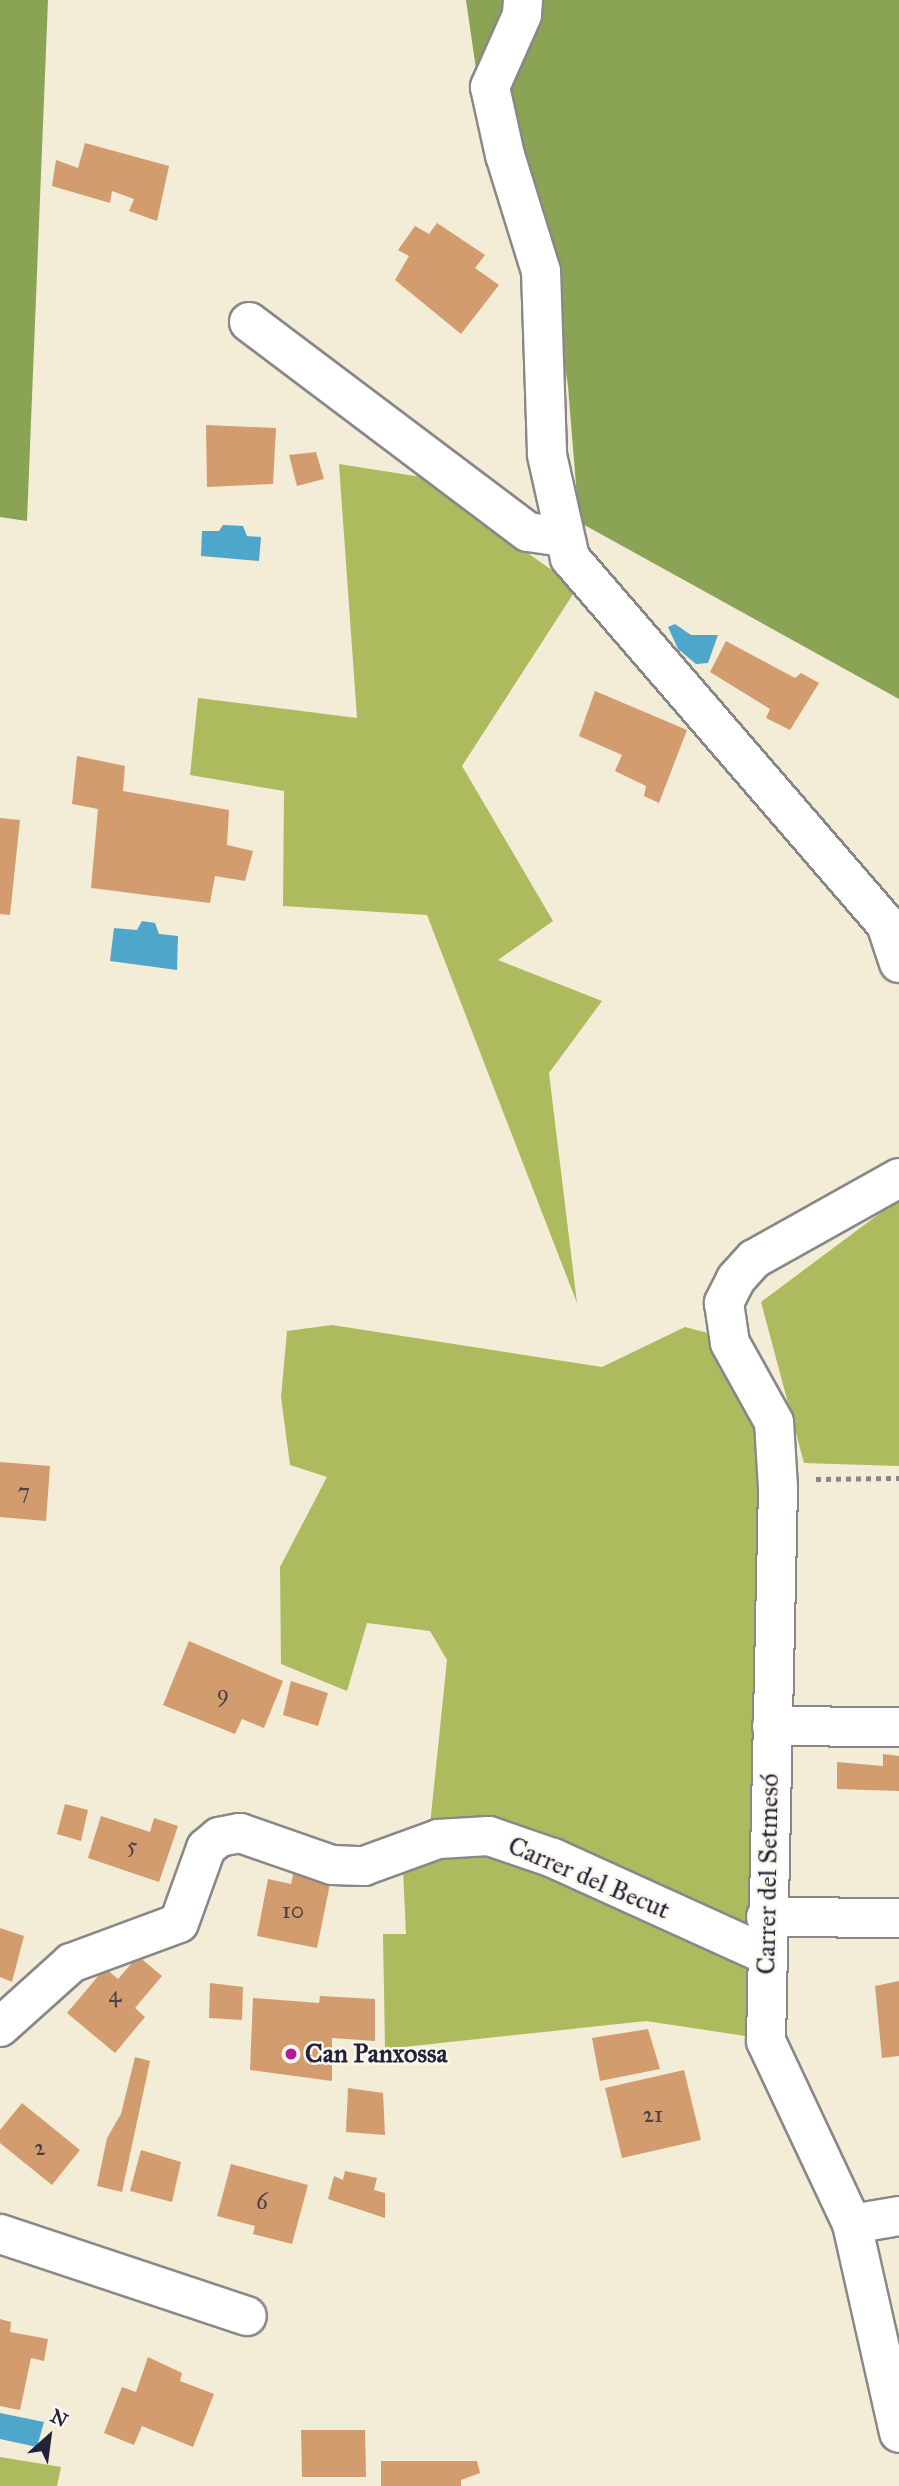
<!DOCTYPE html>
<html>
<head>
<meta charset="utf-8">
<style>
  body { margin:0 }
  #map { position:relative; width:899px; height:2486px; overflow:hidden; background:#f3ecd6; font-family:"IM FELL Great Primer",serif }
  div>[style] { position:absolute }
  .green>* { inset:0; background:#adbb5e }
  .forest>* { inset:0; background:#8aa355 }
  .water>* { inset:0; background:#4fa6cb }
  .building>* { inset:0; background:#d29c6f }
  .path>* { height:4.5px; margin-top:-2.25px; transform-origin:0; background:repeating-linear-gradient(90deg,#8a8788 0 5px,transparent 0 10px) }
  .roads { filter:drop-shadow(2px 0 #8a8788) drop-shadow(-2px 0 #8a8788) drop-shadow(0 2px #8a8788) drop-shadow(0 -2px #8a8788) }
  .minor>* { height:38px; margin:-19px; padding:0 19px; transform-origin:19px; border-radius:19px; background:#fff }
  .dots>* { width:19px; height:19px; translate:-50% -50%; box-sizing:border-box; border:4px solid #fbf7ec; border-radius:50% }
  span { translate:-50% -50%; white-space:nowrap; text-align:center; line-height:1.15; -webkit-text-stroke:5px #fbf7ec; paint-order:stroke }
  .number-label { font-size:23px; color:#4e4048 }
  .number-label span { -webkit-text-stroke-width:0 }
  .street-label { font-size:26px; color:#22223b }
  .poi-label { font-size:26px; color:#22223b; font-weight:700 }
  .left { translate:0 -50%; text-align:left }
  .north { position:absolute; left:14px; top:2402px; width:70px; height:70px; -webkit-text-stroke:5px #fbf7ec; paint-order:stroke; rotate:28deg; font-size:19px; font-weight:700; line-height:28px; text-align:center; color:#22223b }
  .north::after { content:''; display:block; margin:auto; width:24px; height:32px; background:#22223b; clip-path:polygon(50% 0,100% 100%,50% 72%,0 100%) }
</style>
</head>
<body>
<div id="map">
  <div class="green">
    <div style="clip-path:polygon(339px 464px,421px 477px,577px 588px,462px 766px,553px 921px,498px 960px,602px 1001px,549px 1073px,577px 1303px,427px 915px,283px 906px,284px 791px,190px 775px,198px 698px,357px 718px)"></div>
    <div style="clip-path:polygon(899px 1199px,899px 1466px,804px 1463px,761px 1302px)"></div>
    <div style="clip-path:polygon(332px 1325px,602px 1367px,685px 1327px,708px 1333px,760px 1428px,754px 1927px,520px 1829px,430px 1825px,447px 1660px,430px 1631px,367px 1623px,347px 1691px,281px 1664px,280px 1567px,327px 1477px,290px 1465px,281px 1397px,287px 1331px)"></div>
    <div style="clip-path:polygon(436px 1855px,511px 1855px,706px 1939px,753px 1975px,752px 2037px,646px 2021px,385px 2049px,383px 1934px,406px 1934px,403px 1870px)"></div>
    <div style="clip-path:polygon(0 2457px,61px 2467px,57px 2486px,0 2486px)"></div>
  </div>
  <div class="forest">
    <div style="clip-path:polygon(0 0,48px 0,27px 521px,0 517px)"></div>
    <div style="clip-path:polygon(466px 0,899px 0,899px 699px,579px 522px,568px 386px,547px 248px,486px 138px)"></div>
  </div>
  <div class="water">
    <div style="clip-path:polygon(223px 525px,243px 526px,247px 536px,261px 537px,259px 561px,201px 556px,202px 531px,219px 531px)"></div>
    <div style="clip-path:polygon(675px 624px,691px 635px,718px 635px,708px 663px,696px 664px,678px 649px,668px 627px)"></div>
    <div style="clip-path:polygon(142px 921px,155px 923px,159px 934px,178px 936px,177px 970px,110px 961px,114px 928px,137px 930px)"></div>
    <div style="clip-path:polygon(0 2413px,44px 2422px,37px 2447px,0 2439px)"></div>
  </div>
  <div class="building">
    <div style="clip-path:polygon(85px 143px,169px 166px,157px 221px,129px 211px,134px 199px,112px 191px,110px 203px,52px 186px,56px 160px,78px 168px)"></div>
    <div style="clip-path:polygon(437px 223px,485px 255px,475px 268px,499px 285px,461px 334px,395px 280px,409px 256px,398px 250px,415px 226px,429px 234px)"></div>
    <div style="clip-path:polygon(206px 425px,276px 428px,273px 484px,207px 487px)"></div>
    <div style="clip-path:polygon(316px 452px,324px 479px,297px 486px,289px 455px)"></div>
    <div style="clip-path:polygon(726px 641px,795px 678px,801px 673px,819px 683px,790px 730px,766px 718px,770px 709px,710px 672px)"></div>
    <div style="clip-path:polygon(595px 691px,687px 730px,659px 803px,644px 796px,646px 786px,615px 771px,622px 755px,579px 736px)"></div>
    <div style="clip-path:polygon(77px 756px,125px 766px,123px 791px,229px 810px,227px 845px,253px 851px,245px 881px,215px 876px,210px 903px,91px 888px,98px 809px,72px 804px)"></div>
    <div style="clip-path:polygon(0 818px,20px 820px,10px 915px,0 914px)"></div>
    <div style="clip-path:polygon(0 1462px,50px 1466px,46px 1521px,0 1517px)"></div>
    <div style="clip-path:polygon(189px 1641px,283px 1681px,264px 1728px,242px 1719px,235px 1734px,163px 1705px)"></div>
    <div style="clip-path:polygon(291px 1681px,328px 1693px,318px 1726px,283px 1715px)"></div>
    <div style="clip-path:polygon(883px 1754px,899px 1756px,899px 1791px,837px 1789px,837px 1762px,883px 1766px)"></div>
    <div style="clip-path:polygon(65px 1804px,88px 1810px,81px 1841px,57px 1834px)"></div>
    <div style="clip-path:polygon(101px 1816px,150px 1832px,154px 1818px,178px 1826px,159px 1882px,88px 1858px)"></div>
    <div style="clip-path:polygon(295px 1866px,332px 1874px,317px 1948px,257px 1936px,268px 1879px,291px 1884px)"></div>
    <div style="clip-path:polygon(0 1928px,24px 1936px,12px 1982px,0 1977px)"></div>
    <div style="clip-path:polygon(138px 1956px,162px 1976px,135px 2008px,145px 2017px,115px 2053px,67px 2013px,105px 1968px,118px 1979px)"></div>
    <div style="clip-path:polygon(899px 1981px,899px 2056px,882px 2058px,875px 1986px)"></div>
    <div style="clip-path:polygon(210px 1983px,243px 1987px,242px 2020px,209px 2018px)"></div>
    <div style="clip-path:polygon(320px 1996px,375px 1999px,375px 2041px,332px 2038px,332px 2081px,250px 2070px,253px 1998px,319px 2003px)"></div>
    <div style="clip-path:polygon(648px 2029px,660px 2069px,600px 2081px,592px 2038px)"></div>
    <div style="clip-path:polygon(135px 2057px,150px 2061px,122px 2192px,97px 2186px,107px 2138px,121px 2114px)"></div>
    <div style="clip-path:polygon(684px 2070px,701px 2140px,622px 2158px,605px 2088px)"></div>
    <div style="clip-path:polygon(348px 2088px,383px 2093px,385px 2135px,346px 2132px)"></div>
    <div style="clip-path:polygon(22px 2103px,80px 2150px,52px 2185px,0 2143px,0 2130px)"></div>
    <div style="clip-path:polygon(141px 2150px,181px 2162px,172px 2202px,130px 2191px)"></div>
    <div style="clip-path:polygon(231px 2164px,308px 2185px,292px 2244px,253px 2234px,255px 2226px,217px 2216px)"></div>
    <div style="clip-path:polygon(345px 2171px,377px 2178px,374px 2190px,385px 2193px,385px 2218px,328px 2199px,334px 2176px,343px 2180px)"></div>
    <div style="clip-path:polygon(0 2319px,11px 2322px,10px 2332px,48px 2339px,44px 2361px,31px 2358px,20px 2410px,0 2406px)"></div>
    <div style="clip-path:polygon(148px 2357px,182px 2373px,180px 2381px,214px 2394px,193px 2447px,142px 2426px,134px 2445px,104px 2433px,122px 2387px,136px 2392px)"></div>
    <div style="clip-path:polygon(301px 2430px,365px 2430px,366px 2477px,302px 2477px)"></div>
    <div style="clip-path:polygon(381px 2461px,477px 2461px,480px 2473px,461px 2480px,461px 2486px,381px 2486px)"></div>
  </div>
  <div class="path">
    <div style="left:816px;top:1479px;width:83px;rotate:-0.7deg"></div>
  </div>
  <div class="roads">
    <div class="minor">
      <div style="left:523px;top:0;width:15px;rotate:94deg"></div>
      <div style="left:522px;top:15px;width:79px;rotate:114deg"></div>
      <div style="left:490px;top:87px;width:70px;rotate:77.6deg"></div>
      <div style="left:505px;top:155px;width:121px;rotate:72.8deg"></div>
      <div style="left:541px;top:271px;width:184px;rotate:88.1deg"></div>
      <div style="left:547px;top:455px;width:106px;rotate:77.4deg"></div>
      <div style="left:570px;top:558px;width:484px;rotate:49.2deg"></div>
      <div style="left:886px;top:924px;width:41px;rotate:71.6deg"></div>
      <div style="left:249px;top:322px;width:349px;rotate:37deg"></div>
      <div style="left:528px;top:532px;width:37px;rotate:8deg"></div>
      <div style="left:899px;top:1178px;width:166px;rotate:150.8deg"></div>
      <div style="left:754px;top:1259px;width:27px;rotate:132deg"></div>
      <div style="left:736px;top:1279px;width:27px;rotate:117deg"></div>
      <div style="left:724px;top:1303px;width:40px;rotate:81.5deg"></div>
      <div style="left:730px;top:1343px;width:90px;rotate:60.9deg"></div>
      <div style="left:774px;top:1422px;width:65px;rotate:86.5deg"></div>
      <div style="left:778px;top:1487px;width:554px;rotate:91.24deg"></div>
      <div style="left:766px;top:2041px;width:202px;rotate:64.8deg"></div>
      <div style="left:852px;top:2224px;width:214px;rotate:77.3deg"></div>
      <div style="left:772px;top:1726px;width:127px;rotate:0.5deg"></div>
      <div style="left:766px;top:1917px;width:133px;rotate:0.4deg"></div>
      <div style="left:0;top:2027px;width:96px;rotate:-42deg"></div>
      <div style="left:71px;top:1963px;width:115px;rotate:-20.3deg"></div>
      <div style="left:179px;top:1923px;width:80px;rotate:-70.2deg"></div>
      <div style="left:206px;top:1848px;width:17px;rotate:-40deg"></div>
      <div style="left:219px;top:1837px;width:21px;rotate:-11deg"></div>
      <div style="left:240px;top:1833px;width:97px;rotate:19.2deg"></div>
      <div style="left:332px;top:1865px;width:32px;rotate:2deg"></div>
      <div style="left:364px;top:1866px;width:79px;rotate:-20deg"></div>
      <div style="left:438px;top:1839px;width:51px;rotate:-3.4deg"></div>
      <div style="left:489px;top:1836px;width:68px;rotate:19deg"></div>
      <div style="left:553px;top:1858px;width:233px;rotate:24.4deg"></div>
      <div style="left:852px;top:2224px;width:48px;rotate:-9.7deg"></div>
      <div style="left:0;top:2234px;width:260px;rotate:18.4deg"></div>
    </div>
  </div>
  <div class="dots">
    <div style="left:291px;top:2054px;background:#b5179e"></div>
  </div>
  <div class="number-label">
    <span style="left:24px;top:1491px">7</span>
    <span style="left:223px;top:1693px">9</span>
    <span style="left:132px;top:1845px">5</span>
    <span style="left:293px;top:1910px">10</span>
    <span style="left:115px;top:1994px">4</span>
    <span style="left:653px;top:2114px">21</span>
    <span style="left:40px;top:2147px">2</span>
    <span style="left:262px;top:2201px">6</span>
  </div>
  <div class="street-label">
    <span style="left:768px;top:1874px;rotate:-89deg">Carrer del Setmesó</span>
    <span style="left:589px;top:1878px;rotate:23deg">Carrer del Becut</span>
  </div>
  <div class="poi-label">
    <span class="left" style="left:305px;top:2054px">Can Panxossa</span>
  </div>
  <div class="north">N</div>
</div>
</body>
</html>
